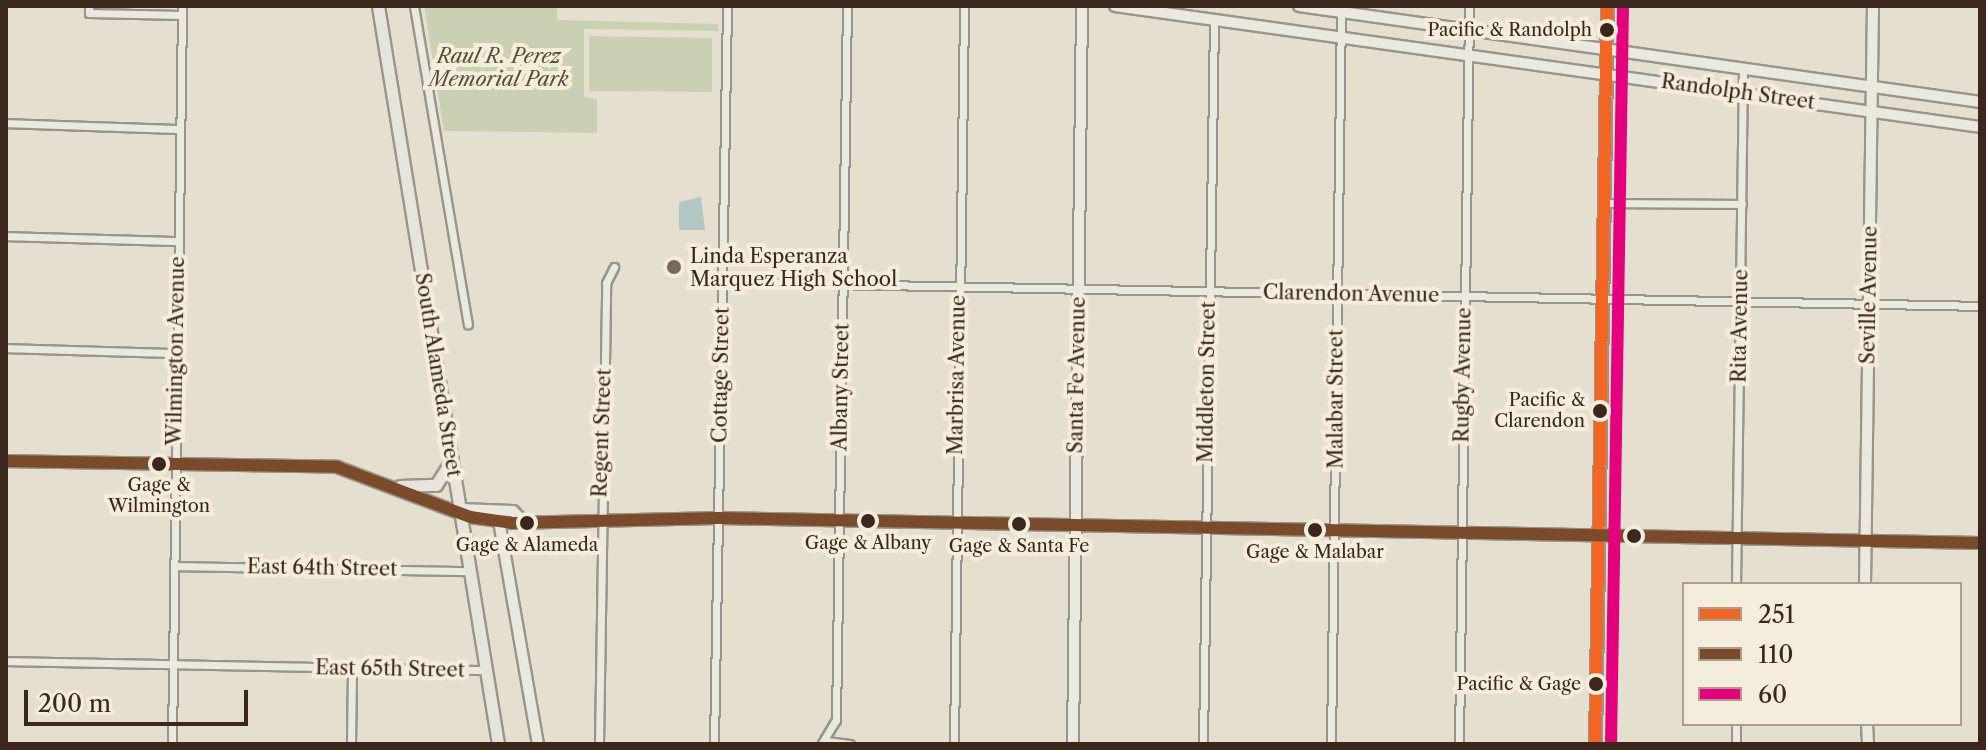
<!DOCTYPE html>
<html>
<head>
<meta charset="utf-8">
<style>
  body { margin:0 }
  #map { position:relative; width:1986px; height:750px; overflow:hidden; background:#e5dfd0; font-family:"Libre Caslon Text",serif }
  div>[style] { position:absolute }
  .green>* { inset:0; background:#cad1b2 }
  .water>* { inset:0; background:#b2c6c3 }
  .roads { filter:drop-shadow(2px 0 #9b948b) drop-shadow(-2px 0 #9b948b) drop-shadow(0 2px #9b948b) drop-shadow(0 -2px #9b948b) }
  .street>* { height:7px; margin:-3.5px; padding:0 3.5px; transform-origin:3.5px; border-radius:3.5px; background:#ebe8e0 }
  .secondary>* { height:10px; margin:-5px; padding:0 5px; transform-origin:5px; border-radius:5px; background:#ebe8e0 }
  .primary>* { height:11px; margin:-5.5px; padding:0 5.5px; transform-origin:5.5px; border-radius:5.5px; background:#e8e4db }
  .bus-1>* { height:12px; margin:-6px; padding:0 6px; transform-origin:6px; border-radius:6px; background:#f26522 }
  .bus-2>* { height:12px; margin:-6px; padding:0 6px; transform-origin:6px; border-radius:6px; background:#7a4b2a }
  .bus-3>* { height:12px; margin:-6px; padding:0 6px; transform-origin:6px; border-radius:6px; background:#e5007d }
  .dots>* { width:22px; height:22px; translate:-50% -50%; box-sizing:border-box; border:4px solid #f4eddb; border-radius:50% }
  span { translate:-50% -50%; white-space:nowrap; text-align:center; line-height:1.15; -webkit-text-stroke:8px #f4eddb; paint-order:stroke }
  .bus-label { font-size:18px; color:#3c271d }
  .right { translate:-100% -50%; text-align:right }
  .park-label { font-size:20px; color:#5a4e3c; font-style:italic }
  .street-label { font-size:20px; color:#3c271d }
  .poi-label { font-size:20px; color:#3c271d }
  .left { translate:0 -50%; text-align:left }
  .frame { position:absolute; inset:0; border:8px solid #3c271d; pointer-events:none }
  .legend { position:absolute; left:1682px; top:582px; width:280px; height:144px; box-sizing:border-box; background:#f4eddb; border:2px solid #aa9e8f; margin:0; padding:10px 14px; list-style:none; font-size:24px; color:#3c271d }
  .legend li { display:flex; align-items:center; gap:16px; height:40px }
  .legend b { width:40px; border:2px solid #aa9e8f }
  .scale { position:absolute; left:24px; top:690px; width:224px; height:36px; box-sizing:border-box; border:4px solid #3c271d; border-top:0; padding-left:10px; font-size:24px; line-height:28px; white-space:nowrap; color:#3c271d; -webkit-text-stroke:6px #f4eddb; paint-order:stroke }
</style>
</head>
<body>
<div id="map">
  <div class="green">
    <div style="clip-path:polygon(424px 6px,557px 6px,557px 20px,718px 24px,718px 31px,584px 29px,584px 97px,597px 99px,597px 133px,444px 131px)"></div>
    <div style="clip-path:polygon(589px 36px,712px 38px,712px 92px,589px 91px)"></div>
  </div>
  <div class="water">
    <div style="clip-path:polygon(701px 197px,705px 230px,679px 230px,679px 202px)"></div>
  </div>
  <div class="roads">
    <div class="street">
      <div style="left:89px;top:6px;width:7px;rotate:90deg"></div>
      <div style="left:89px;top:13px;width:93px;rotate:1.2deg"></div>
      <div style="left:414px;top:6px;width:323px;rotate:80.4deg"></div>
      <div style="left:6px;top:123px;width:174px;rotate:2deg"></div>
      <div style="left:1604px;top:203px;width:138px;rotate:0.4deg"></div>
      <div style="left:6px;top:236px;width:172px;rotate:1.7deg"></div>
      <div style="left:723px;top:282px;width:1257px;rotate:1.09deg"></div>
      <div style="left:6px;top:348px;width:170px;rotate:1.7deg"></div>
      <div style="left:174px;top:566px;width:295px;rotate:1deg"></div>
      <div style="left:1736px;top:584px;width:515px;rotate:-89.22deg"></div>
      <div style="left:6px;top:661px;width:480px;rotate:1.1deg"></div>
      <div style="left:826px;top:741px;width:24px;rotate:7deg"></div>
      <div style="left:822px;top:743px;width:27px;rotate:-59deg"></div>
      <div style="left:836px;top:720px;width:714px;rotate:-89.12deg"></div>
      <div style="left:172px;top:744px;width:738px;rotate:-89.22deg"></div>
      <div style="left:351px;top:744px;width:75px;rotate:-89.2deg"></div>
      <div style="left:599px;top:744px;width:461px;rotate:-89.1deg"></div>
      <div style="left:606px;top:283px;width:18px;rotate:-63deg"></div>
      <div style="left:714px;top:744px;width:738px;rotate:-88.99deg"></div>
      <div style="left:954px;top:744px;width:738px;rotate:-89.22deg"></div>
      <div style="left:1203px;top:744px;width:724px;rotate:-89.13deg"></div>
      <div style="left:1331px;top:744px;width:738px;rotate:-89.22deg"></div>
      <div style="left:1459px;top:744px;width:738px;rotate:-89.22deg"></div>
      <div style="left:1736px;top:744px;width:20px;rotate:-90deg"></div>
    </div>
    <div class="secondary">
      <div style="left:1115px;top:6px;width:873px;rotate:7.96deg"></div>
      <div style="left:1299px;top:6px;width:688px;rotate:8.02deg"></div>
      <div style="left:6px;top:461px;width:331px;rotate:1deg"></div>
      <div style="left:337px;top:467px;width:142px;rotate:20.6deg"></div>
      <div style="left:470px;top:517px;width:42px;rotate:8.1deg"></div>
      <div style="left:512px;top:523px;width:206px;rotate:-1.4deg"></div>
      <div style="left:718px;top:518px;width:1262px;rotate:1.13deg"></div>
      <div style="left:460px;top:509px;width:53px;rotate:2.2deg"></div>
      <div style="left:513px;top:511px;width:11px;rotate:45deg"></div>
      <div style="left:499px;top:521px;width:226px;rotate:80.1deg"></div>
      <div style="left:1865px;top:584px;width:578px;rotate:-89.21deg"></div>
      <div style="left:1867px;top:724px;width:20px;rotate:87deg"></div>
      <div style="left:1073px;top:744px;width:738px;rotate:-89.3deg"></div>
    </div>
    <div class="primary">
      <div style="left:378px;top:6px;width:748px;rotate:80.76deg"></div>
      <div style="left:400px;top:486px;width:36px;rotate:-2deg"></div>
      <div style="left:436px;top:485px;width:25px;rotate:-58deg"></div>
      <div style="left:1595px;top:744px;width:738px;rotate:-89.07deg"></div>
    </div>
  </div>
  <div class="bus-1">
    <div style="left:1595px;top:744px;width:738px;rotate:-89.07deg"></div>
  </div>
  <div class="bus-2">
    <div style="left:6px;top:461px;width:331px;rotate:1deg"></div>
    <div style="left:337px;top:467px;width:142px;rotate:20.6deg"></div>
    <div style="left:470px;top:517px;width:42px;rotate:8.1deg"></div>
    <div style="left:512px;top:523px;width:206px;rotate:-1.4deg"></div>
    <div style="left:718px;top:518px;width:1262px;rotate:1.13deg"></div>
  </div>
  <div class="bus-3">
    <div style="left:1611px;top:744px;width:738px;rotate:-89.07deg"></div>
  </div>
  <div class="dots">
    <div style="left:1607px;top:30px;background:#3c271d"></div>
    <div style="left:674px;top:267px;background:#77675c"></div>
    <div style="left:1600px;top:411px;background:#3c271d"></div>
    <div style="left:159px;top:464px;background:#3c271d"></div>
    <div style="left:868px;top:521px;background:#3c271d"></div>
    <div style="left:527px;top:523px;background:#3c271d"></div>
    <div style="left:1019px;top:524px;background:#3c271d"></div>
    <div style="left:1315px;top:530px;background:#3c271d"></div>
    <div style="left:1634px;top:536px;background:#3c271d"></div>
    <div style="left:1596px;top:684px;background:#3c271d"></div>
  </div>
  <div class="bus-label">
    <span class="right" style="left:1592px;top:30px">Pacific &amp; Randolph</span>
    <span class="right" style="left:1585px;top:411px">Pacific &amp;<br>Clarendon</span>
    <span style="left:159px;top:496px">Gage &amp;<br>Wilmington</span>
    <span style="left:868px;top:543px">Gage &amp; Albany</span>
    <span style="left:527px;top:545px">Gage &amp; Alameda</span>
    <span style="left:1019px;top:546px">Gage &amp; Santa Fe</span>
    <span style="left:1315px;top:552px">Gage &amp; Malabar</span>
    <span class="right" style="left:1581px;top:684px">Pacific &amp; Gage</span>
  </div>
  <div class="park-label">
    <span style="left:499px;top:68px">Raul R. Perez<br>Memorial Park</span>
  </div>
  <div class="street-label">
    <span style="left:1738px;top:92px;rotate:8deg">Randolph Street</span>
    <span style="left:1351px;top:294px;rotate:1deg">Clarendon Avenue</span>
    <span style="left:1869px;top:295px;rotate:-89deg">Seville Avenue</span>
    <span style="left:1740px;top:326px;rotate:-89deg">Rita Avenue</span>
    <span style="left:176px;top:351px;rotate:-89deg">Wilmington Avenue</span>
    <span style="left:438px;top:375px;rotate:81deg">South Alameda Street</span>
    <span style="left:721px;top:375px;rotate:-89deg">Cottage Street</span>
    <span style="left:957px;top:375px;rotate:-89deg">Marbrisa Avenue</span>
    <span style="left:1077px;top:375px;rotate:-89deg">Santa Fe Avenue</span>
    <span style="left:1463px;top:375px;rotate:-89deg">Rugby Avenue</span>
    <span style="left:1207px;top:382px;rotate:-89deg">Middleton Street</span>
    <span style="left:841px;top:387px;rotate:-89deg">Albany Street</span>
    <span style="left:1336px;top:399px;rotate:-90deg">Malabar Street</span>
    <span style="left:602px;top:433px;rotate:-88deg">Regent Street</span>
    <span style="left:322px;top:568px;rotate:1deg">East 64th Street</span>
    <span style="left:390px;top:669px;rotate:1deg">East 65th Street</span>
  </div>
  <div class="poi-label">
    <span class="left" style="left:690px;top:268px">Linda Esperanza<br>Marquez High School</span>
  </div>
  <div class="frame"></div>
  <ul class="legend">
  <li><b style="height:10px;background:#f26522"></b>251</li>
  <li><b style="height:10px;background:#7a4b2a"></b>110</li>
  <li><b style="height:10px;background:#e5007d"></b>60</li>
  </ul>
  <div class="scale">200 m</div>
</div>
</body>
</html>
